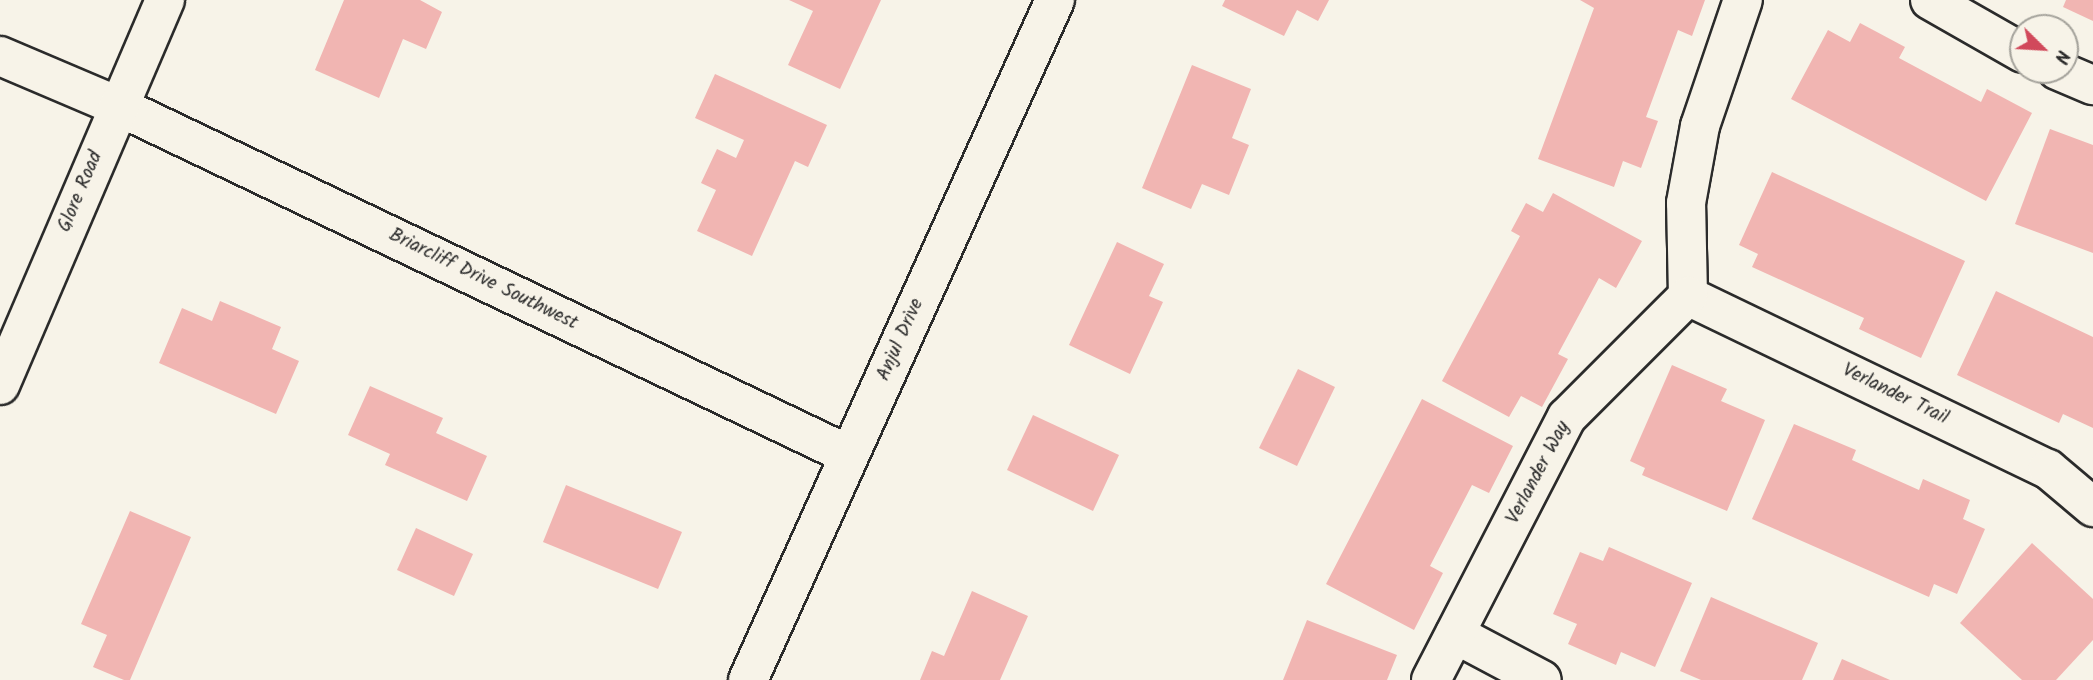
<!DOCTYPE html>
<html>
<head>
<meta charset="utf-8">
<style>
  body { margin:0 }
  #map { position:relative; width:2093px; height:680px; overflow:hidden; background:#f7f3e8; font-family:Kalam,sans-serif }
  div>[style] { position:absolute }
  .building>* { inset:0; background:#f1b5b2 }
  .roads { filter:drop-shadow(2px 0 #2b2b2b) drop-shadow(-2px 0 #2b2b2b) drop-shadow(0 2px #2b2b2b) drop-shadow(0 -2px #2b2b2b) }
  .minor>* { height:38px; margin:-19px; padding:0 19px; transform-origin:19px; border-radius:19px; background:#f7f3e8 }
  span { translate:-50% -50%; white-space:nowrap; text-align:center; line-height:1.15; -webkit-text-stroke:5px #f7f3e8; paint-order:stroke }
  .street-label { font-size:19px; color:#2b2b2b }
  .north { position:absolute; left:2009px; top:14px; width:70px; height:70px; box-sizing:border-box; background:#f7f3e8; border:2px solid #a5a39c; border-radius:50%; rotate:114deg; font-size:19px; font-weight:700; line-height:28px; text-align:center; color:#2b2b2b }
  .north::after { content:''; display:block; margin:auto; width:24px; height:32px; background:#d1495b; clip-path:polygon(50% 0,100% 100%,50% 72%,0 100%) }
</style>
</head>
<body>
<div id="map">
  <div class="building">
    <div style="clip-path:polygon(344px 0,420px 0,442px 12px,426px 49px,403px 39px,379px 98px,315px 70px)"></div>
    <div style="clip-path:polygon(789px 0,881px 0,840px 89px,788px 65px,813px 11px)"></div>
    <div style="clip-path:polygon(1225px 0,1329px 0,1318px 21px,1297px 10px,1284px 36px,1222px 6px)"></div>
    <div style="clip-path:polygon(1580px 0,1705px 0,1692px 36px,1678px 30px,1646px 117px,1658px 121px,1641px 168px,1623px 161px,1614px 187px,1538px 159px,1594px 8px)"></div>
    <div style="clip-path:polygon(2066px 0,2093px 0,2093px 21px,2063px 7px)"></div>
    <div style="clip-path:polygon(1860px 23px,1905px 47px,1899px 58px,1981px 102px,1987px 89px,2032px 113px,1986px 201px,1791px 99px,1828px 30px,1850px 42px)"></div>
    <div style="clip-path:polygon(1192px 65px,1251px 89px,1232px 138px,1249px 145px,1229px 195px,1202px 184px,1191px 209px,1142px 188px)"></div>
    <div style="clip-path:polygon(715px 74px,827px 125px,808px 167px,795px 161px,752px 256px,697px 231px,716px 190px,701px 183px,717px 149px,736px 158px,744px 140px,695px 118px)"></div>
    <div style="clip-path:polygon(2050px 129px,2093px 145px,2093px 253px,2015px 224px)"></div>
    <div style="clip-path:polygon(1772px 172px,1965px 261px,1921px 358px,1859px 329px,1864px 318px,1752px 267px,1758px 254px,1739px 245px)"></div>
    <div style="clip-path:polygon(1553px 193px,1642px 241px,1616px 288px,1599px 278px,1558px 354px,1568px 359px,1542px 407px,1521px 396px,1509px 417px,1442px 381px,1520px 236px,1511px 231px,1526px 203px,1543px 212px)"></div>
    <div style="clip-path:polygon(1117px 242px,1164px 264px,1149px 296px,1163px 302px,1130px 374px,1069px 345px)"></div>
    <div style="clip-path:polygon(1996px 291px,2093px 337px,2093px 428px,2063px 414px,2059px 423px,1957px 375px)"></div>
    <div style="clip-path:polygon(220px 301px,281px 327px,272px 349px,299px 361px,276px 414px,159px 363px,182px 308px,212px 321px)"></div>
    <div style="clip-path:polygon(1672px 365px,1727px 389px,1721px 401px,1765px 420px,1727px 511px,1642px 475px,1645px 468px,1630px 461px)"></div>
    <div style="clip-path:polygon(1298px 369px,1335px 387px,1297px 466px,1259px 448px)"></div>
    <div style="clip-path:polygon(370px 386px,443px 418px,436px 433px,487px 456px,467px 501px,385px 465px,390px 454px,348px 435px)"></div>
    <div style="clip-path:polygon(1422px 399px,1513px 446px,1489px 493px,1472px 485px,1430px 566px,1443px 573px,1414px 630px,1326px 584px)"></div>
    <div style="clip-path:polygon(1033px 415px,1119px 455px,1093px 511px,1007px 470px)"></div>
    <div style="clip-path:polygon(1794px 424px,1856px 450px,1852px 460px,1919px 490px,1923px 479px,1970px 500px,1963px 519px,1985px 529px,1957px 594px,1934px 584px,1929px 597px,1752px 519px)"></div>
    <div style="clip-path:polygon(566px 485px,682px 532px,658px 589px,543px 542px)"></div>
    <div style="clip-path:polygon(130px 511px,191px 537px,130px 680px,124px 680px,93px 667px,107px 635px,81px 624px)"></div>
    <div style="clip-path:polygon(416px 528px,473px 554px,454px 596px,397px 570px)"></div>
    <div style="clip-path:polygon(2032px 543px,2093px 599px,2093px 640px,2056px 680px,2022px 680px,1960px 623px)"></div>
    <div style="clip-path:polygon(1609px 547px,1692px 583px,1655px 667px,1621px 652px,1616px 665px,1568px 644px,1577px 624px,1553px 614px,1580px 552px,1603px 561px)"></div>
    <div style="clip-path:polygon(972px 591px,1028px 616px,1000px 680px,920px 680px,932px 651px,944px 656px)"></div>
    <div style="clip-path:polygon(1711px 597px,1818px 643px,1802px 680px,1701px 680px,1680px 671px)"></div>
    <div style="clip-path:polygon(1307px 620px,1397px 655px,1387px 680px,1283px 680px)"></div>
    <div style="clip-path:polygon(1842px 659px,1890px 680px,1833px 680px)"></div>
  </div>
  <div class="roads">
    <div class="minor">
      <div style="left:1930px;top:0;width:107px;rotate:29.7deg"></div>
      <div style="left:0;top:56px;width:128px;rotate:23deg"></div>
      <div style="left:118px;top:106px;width:810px;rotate:25.52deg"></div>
      <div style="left:2057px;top:70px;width:39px;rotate:23deg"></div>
      <div style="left:1688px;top:296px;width:399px;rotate:25.7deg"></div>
      <div style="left:2048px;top:469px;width:59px;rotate:40.2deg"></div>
      <div style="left:1688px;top:296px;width:93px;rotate:-91.2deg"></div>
      <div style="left:1686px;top:203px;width:78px;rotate:-79.7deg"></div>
      <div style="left:1700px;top:126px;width:133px;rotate:-71.2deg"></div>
      <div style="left:0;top:385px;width:419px;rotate:-66.8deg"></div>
      <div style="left:1455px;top:634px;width:98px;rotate:27.9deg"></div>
      <div style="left:748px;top:680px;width:746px;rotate:-65.7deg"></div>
      <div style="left:1431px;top:680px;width:296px;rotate:-62.7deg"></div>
      <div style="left:1567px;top:417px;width:171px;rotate:-45deg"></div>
    </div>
  </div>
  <div class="street-label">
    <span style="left:81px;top:192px;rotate:-67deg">Glore Road</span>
    <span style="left:483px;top:280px;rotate:26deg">Briarcliff Drive Southwest</span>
    <span style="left:901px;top:340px;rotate:-66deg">Anjul Drive</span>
    <span style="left:1895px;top:395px;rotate:26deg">Verlander Trail</span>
    <span style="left:1539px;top:473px;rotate:-62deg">Verlander Way</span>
  </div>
  <div class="north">N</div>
</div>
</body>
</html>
